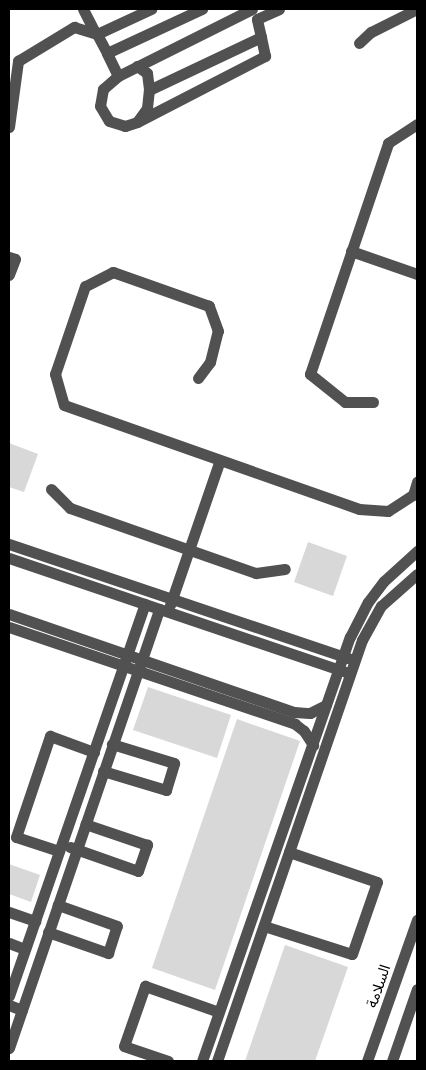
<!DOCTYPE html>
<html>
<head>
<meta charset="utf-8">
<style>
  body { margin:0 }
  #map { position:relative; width:426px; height:1070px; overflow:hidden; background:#fff; font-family:Ubuntu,"Noto Sans Arabic",sans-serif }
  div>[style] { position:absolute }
  .green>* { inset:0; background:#d8d8d8 }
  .minor>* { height:11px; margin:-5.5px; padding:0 5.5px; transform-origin:5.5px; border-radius:5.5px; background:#515151 }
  span { translate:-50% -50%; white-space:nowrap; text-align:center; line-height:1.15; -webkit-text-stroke:5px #fff; paint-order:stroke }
  .street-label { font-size:15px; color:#000 }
  .frame { position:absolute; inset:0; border:10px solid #000; pointer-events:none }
</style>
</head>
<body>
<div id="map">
  <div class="green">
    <div style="clip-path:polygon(9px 443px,38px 454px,24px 492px,9px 487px)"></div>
    <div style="clip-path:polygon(308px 542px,347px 556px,333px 596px,294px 582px)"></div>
    <div style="clip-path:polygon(148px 687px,231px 715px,217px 758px,133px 730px)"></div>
    <div style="clip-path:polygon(237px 719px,300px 741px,215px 990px,152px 968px)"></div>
    <div style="clip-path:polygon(9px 864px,40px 875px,31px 902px,9px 894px)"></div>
    <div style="clip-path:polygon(285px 945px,348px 967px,315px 1061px,245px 1061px)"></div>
  </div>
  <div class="minor">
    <div style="left:83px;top:9px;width:27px;rotate:63deg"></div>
    <div style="left:252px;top:9px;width:150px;rotate:153.4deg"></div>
    <div style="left:118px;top:76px;width:20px;rotate:139deg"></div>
    <div style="left:103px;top:89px;width:17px;rotate:100deg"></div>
    <div style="left:100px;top:106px;width:17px;rotate:59deg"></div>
    <div style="left:109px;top:121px;width:17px;rotate:17deg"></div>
    <div style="left:125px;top:126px;width:13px;rotate:-18deg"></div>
    <div style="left:137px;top:122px;width:17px;rotate:-54deg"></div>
    <div style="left:147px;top:108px;width:18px;rotate:-84deg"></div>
    <div style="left:149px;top:90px;width:124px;rotate:-25.3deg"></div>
    <div style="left:261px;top:37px;width:18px;rotate:-103deg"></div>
    <div style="left:257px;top:19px;width:24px;rotate:-24deg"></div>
    <div style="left:359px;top:43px;width:16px;rotate:-43deg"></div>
    <div style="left:371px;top:32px;width:51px;rotate:-26.6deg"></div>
    <div style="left:107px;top:53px;width:21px;rotate:-118deg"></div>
    <div style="left:97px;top:34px;width:60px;rotate:-24.8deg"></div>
    <div style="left:137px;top:66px;width:12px;rotate:35deg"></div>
    <div style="left:147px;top:73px;width:17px;rotate:83deg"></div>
    <div style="left:118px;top:76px;width:25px;rotate:-116deg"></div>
    <div style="left:107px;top:53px;width:105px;rotate:-24.9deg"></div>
    <div style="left:139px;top:121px;width:142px;rotate:-27.3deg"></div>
    <div style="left:265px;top:56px;width:19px;rotate:-102deg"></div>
    <div style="left:9px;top:127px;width:67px;rotate:-82.2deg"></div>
    <div style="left:18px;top:61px;width:66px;rotate:-31.3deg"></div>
    <div style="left:74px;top:27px;width:24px;rotate:17deg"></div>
    <div style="left:351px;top:251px;width:70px;rotate:19.2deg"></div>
    <div style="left:9px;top:257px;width:6px;rotate:18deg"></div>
    <div style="left:15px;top:259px;width:17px;rotate:111deg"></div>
    <div style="left:198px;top:378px;width:20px;rotate:-53deg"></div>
    <div style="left:210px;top:362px;width:32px;rotate:-76deg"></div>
    <div style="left:218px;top:331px;width:27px;rotate:-110deg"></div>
    <div style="left:209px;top:306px;width:102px;rotate:-160.5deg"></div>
    <div style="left:113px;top:272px;width:31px;rotate:153deg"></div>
    <div style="left:85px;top:286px;width:93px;rotate:108.8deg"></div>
    <div style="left:55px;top:374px;width:32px;rotate:74deg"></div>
    <div style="left:64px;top:405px;width:313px;rotate:19.4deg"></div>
    <div style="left:359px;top:509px;width:29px;rotate:4deg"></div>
    <div style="left:388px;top:511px;width:30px;rotate:-33deg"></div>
    <div style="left:413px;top:495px;width:14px;rotate:-73deg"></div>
    <div style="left:373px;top:402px;width:28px;rotate:180deg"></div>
    <div style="left:345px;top:402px;width:45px;rotate:-141.3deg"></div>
    <div style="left:310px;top:374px;width:244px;rotate:-71.3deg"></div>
    <div style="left:388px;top:143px;width:35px;rotate:-33deg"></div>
    <div style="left:51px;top:489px;width:27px;rotate:45deg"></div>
    <div style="left:70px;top:508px;width:197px;rotate:19.3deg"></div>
    <div style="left:256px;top:573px;width:29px;rotate:-8deg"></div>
    <div style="left:9px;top:544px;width:361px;rotate:18.6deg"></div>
    <div style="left:9px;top:558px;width:356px;rotate:18.7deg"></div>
    <div style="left:170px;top:605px;width:153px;rotate:-71deg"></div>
    <div style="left:9px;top:614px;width:301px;rotate:19deg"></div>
    <div style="left:294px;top:712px;width:16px;rotate:4deg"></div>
    <div style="left:310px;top:713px;width:18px;rotate:-27deg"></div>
    <div style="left:9px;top:627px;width:302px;rotate:18.7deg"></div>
    <div style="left:295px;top:724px;width:11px;rotate:38deg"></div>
    <div style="left:304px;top:731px;width:17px;rotate:57deg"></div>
    <div style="left:103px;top:771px;width:66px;rotate:16.8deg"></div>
    <div style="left:166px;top:790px;width:28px;rotate:-73deg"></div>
    <div style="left:174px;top:763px;width:65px;rotate:-163deg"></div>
    <div style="left:70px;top:847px;width:72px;rotate:19.4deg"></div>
    <div style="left:138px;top:871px;width:28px;rotate:-71deg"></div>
    <div style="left:147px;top:845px;width:65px;rotate:-161.3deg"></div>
    <div style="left:59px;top:851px;width:45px;rotate:-162deg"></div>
    <div style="left:16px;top:837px;width:107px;rotate:-71.4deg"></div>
    <div style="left:50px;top:736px;width:47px;rotate:20deg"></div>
    <div style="left:9px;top:912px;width:28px;rotate:19deg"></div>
    <div style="left:264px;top:926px;width:92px;rotate:17.7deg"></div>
    <div style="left:352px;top:954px;width:76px;rotate:-70.9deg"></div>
    <div style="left:377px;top:882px;width:93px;rotate:-161.2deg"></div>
    <div style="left:48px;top:932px;width:64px;rotate:19.3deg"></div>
    <div style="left:108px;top:953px;width:28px;rotate:-72deg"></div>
    <div style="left:117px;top:926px;width:63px;rotate:-160.4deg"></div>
    <div style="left:9px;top:943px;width:17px;rotate:21deg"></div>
    <div style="left:9px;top:996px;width:415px;rotate:-70.9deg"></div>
    <div style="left:9px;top:1005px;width:14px;rotate:21deg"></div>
    <div style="left:9px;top:1048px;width:464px;rotate:-71.1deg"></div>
    <div style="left:168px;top:1061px;width:46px;rotate:-161.2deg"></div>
    <div style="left:124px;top:1046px;width:64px;rotate:-70.7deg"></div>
    <div style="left:145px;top:986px;width:78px;rotate:19.4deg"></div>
    <div style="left:202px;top:1061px;width:449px;rotate:-70.8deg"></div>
    <div style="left:350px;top:637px;width:39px;rotate:-63deg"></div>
    <div style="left:368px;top:602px;width:26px;rotate:-53deg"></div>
    <div style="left:384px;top:581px;width:45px;rotate:-42.3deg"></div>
    <div style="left:217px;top:1061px;width:445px;rotate:-71deg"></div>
    <div style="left:362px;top:640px;width:39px;rotate:-61deg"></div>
    <div style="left:381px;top:606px;width:48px;rotate:-41.6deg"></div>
    <div style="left:367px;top:1061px;width:150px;rotate:-70.5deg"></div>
    <div style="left:392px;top:1061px;width:76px;rotate:-70.9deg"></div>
  </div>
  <div class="street-label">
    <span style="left:378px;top:986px;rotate:-71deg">السلامة</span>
  </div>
  <div class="frame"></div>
</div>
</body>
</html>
